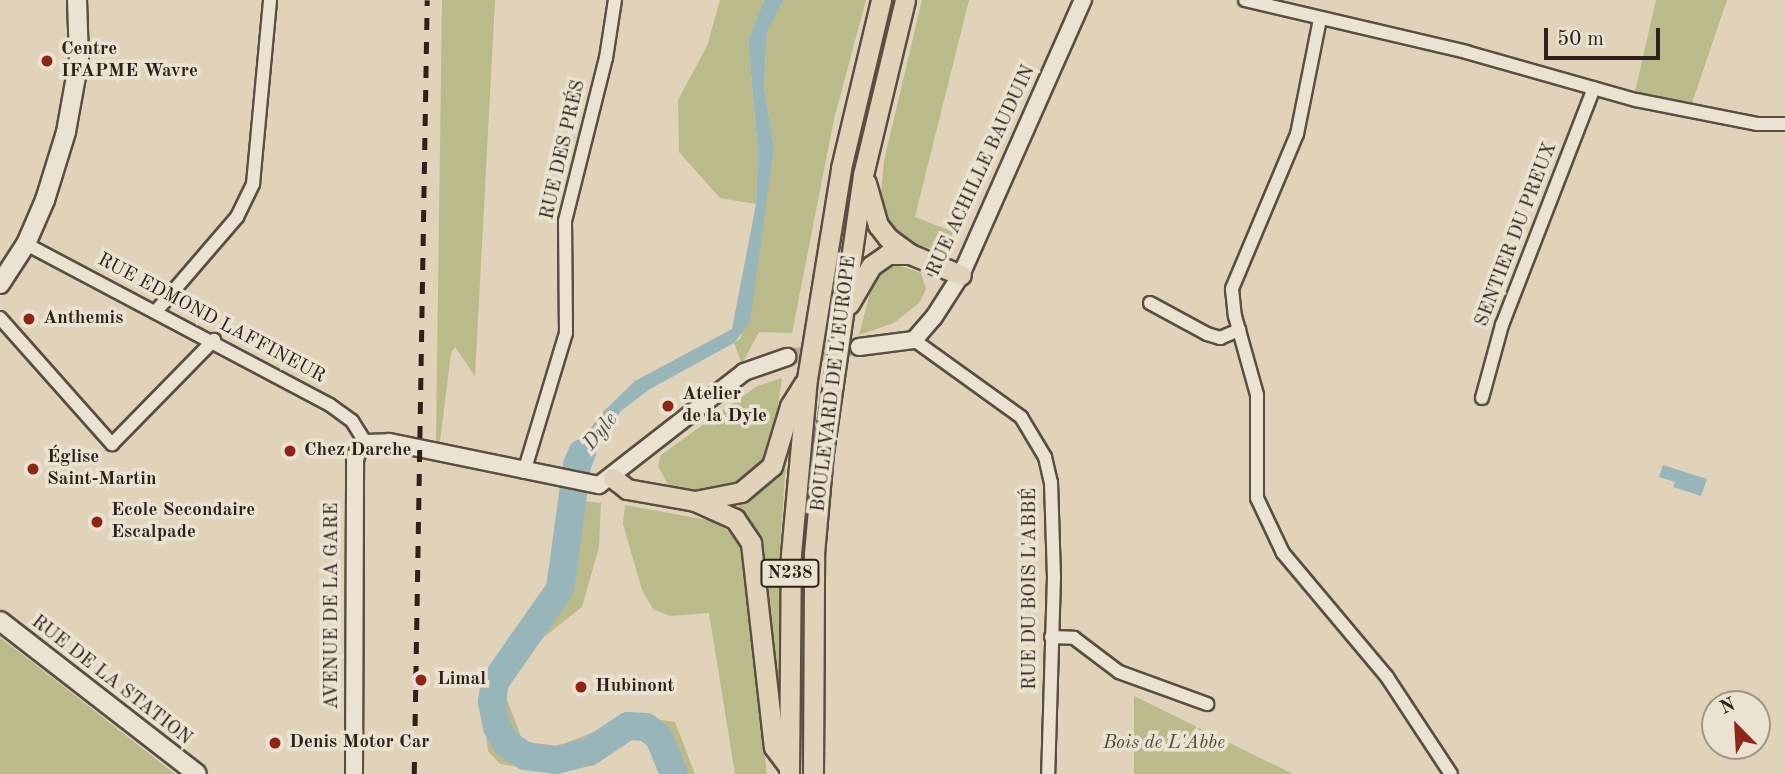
<!DOCTYPE html>
<html>
<head>
<meta charset="utf-8">
<style>
  body { margin:0 }
  #map { position:relative; width:1785px; height:774px; overflow:hidden; background:#e0d3b9; font-family:"Old Standard TT",serif }
  div>[style] { position:absolute }
  .green>* { inset:0; background:#bbba8a }
  .water>* { inset:0; background:#98b6b9 }
  .river>* { height:28px; margin:-14px; padding:0 14px; transform-origin:14px; border-radius:14px; background:#98b6b9 }
  .tertiary-tunnel>* { height:16px; margin-top:-8px; transform-origin:0; background:repeating-linear-gradient(90deg,#bcaf99 0 16px,transparent 0 24px) }
  .roads { filter:drop-shadow(2px 0 #5a4e42) drop-shadow(-2px 0 #5a4e42) drop-shadow(0 2px #5a4e42) drop-shadow(0 -2px #5a4e42) }
  .minor>* { height:12px; margin:-6px; padding:0 6px; transform-origin:6px; border-radius:6px; background:#ebe2d2 }
  .tertiary>* { height:16px; margin:-8px; padding:0 8px; transform-origin:8px; border-radius:8px; background:#ebe2d2 }
  .secondary>* { height:18px; margin:-9px; padding:0 9px; transform-origin:9px; border-radius:9px; background:#ebe2d2 }
  .trunk>* { height:19px; margin:-9.5px; padding:0 9.5px; transform-origin:9.5px; border-radius:9.5px; background:#e0d3b9 }
  .rail>* { height:4.5px; margin-top:-2.25px; transform-origin:0; background:repeating-linear-gradient(90deg,#2d211a 0 12px,transparent 0 24px) }
  .dots>* { width:19px; height:19px; translate:-50% -50%; box-sizing:border-box; border:4px solid #ebe2d2; border-radius:50% }
  span { translate:-50% -50%; white-space:nowrap; text-align:center; line-height:1.15; -webkit-text-stroke:7px #ebe2d2; paint-order:stroke }
  .shield-label span { padding:2px 5px; background:#ebe2d2; border:2px solid; border-radius:5px; -webkit-text-stroke-width:0 }
  .shield-label { font-size:18px; color:#2d211a; font-weight:700 }
  .poi-label { font-size:19px; color:#2d211a; font-weight:700 }
  .left { translate:0 -50%; text-align:left }
  .street-label { font-size:19px; color:#2d211a }
  .park-label { font-size:19px; color:#504736; font-style:italic }
  .water-label { font-size:21px; color:#4d4e4a; font-style:italic }
  .north { position:absolute; left:1701px; top:690px; width:70px; height:70px; box-sizing:border-box; background:#ebe2d2; border:2px solid #9f9588; border-radius:50%; rotate:336deg; font-size:19px; font-weight:700; line-height:28px; text-align:center; color:#2d211a }
  .north::after { content:''; display:block; margin:auto; width:24px; height:32px; background:#8f2418; clip-path:polygon(50% 0,100% 100%,50% 72%,0 100%) }
  .scale { position:absolute; left:1544px; top:28px; width:116px; height:32px; box-sizing:border-box; border:4px solid #2d211a; border-top:0; padding-left:9px; font-size:21px; line-height:24px; white-space:nowrap; color:#2d211a; -webkit-text-stroke:5px #ebe2d2; paint-order:stroke }
</style>
</head>
<body>
<div id="map">
  <div class="green">
    <div style="clip-path:polygon(442px 0,495px 0,475px 376px,455px 347px,451px 353px,440px 442px,436px 441px)"></div>
    <div style="clip-path:polygon(720px 0,764px 0,748px 40px,758px 152px,756px 204px,720px 198px,679px 152px,678px 100px,707px 46px)"></div>
    <div style="clip-path:polygon(784px 0,866px 0,834px 119px,792px 333px,759px 332px,742px 364px,734px 343px,741px 338px,774px 147px,764px 86px,767px 30px)"></div>
    <div style="clip-path:polygon(922px 0,969px 0,915px 217px,956px 233px,947px 252px,905px 242px,885px 221px,880px 204px,884px 161px)"></div>
    <div style="clip-path:polygon(1656px 0,1727px 0,1692px 103px,1635px 92px)"></div>
    <div style="clip-path:polygon(895px 264px,921px 273px,926px 289px,920px 302px,894px 323px,859px 335px,872px 285px,882px 271px)"></div>
    <div style="clip-path:polygon(782px 378px,773px 440px,757px 474px,716px 495px,675px 489px,667px 483px,658px 466px,661px 455px,757px 386px)"></div>
    <div style="clip-path:polygon(786px 461px,779px 562px,779px 676px,772px 676px,738px 513px,739px 503px,759px 490px)"></div>
    <div style="clip-path:polygon(559px 498px,601px 503px,599px 547px,582px 607px,519px 657px,504px 691px,521px 737px,532px 751px,550px 749px,636px 716px,675px 722px,695px 774px,686px 774px,680px 761px,665px 761px,667px 774px,640px 736px,547px 771px,500px 764px,488px 751px,482px 702px,489px 679px,545px 596px)"></div>
    <div style="clip-path:polygon(625px 505px,713px 521px,728px 531px,742px 549px,767px 774px,735px 774px,709px 613px,670px 616px,653px 609px,642px 590px,623px 524px)"></div>
    <div style="clip-path:polygon(0 638px,31px 661px,175px 774px,0 774px)"></div>
    <div style="clip-path:polygon(1134px 696px,1293px 774px,1134px 774px)"></div>
  </div>
  <div class="water">
    <div style="clip-path:polygon(764px 0,784px 0,767px 31px,764px 86px,774px 147px,750px 322px,734px 343px,650px 389px,621px 411px,586px 456px,581px 473px,570px 471px,579px 444px,602px 413px,635px 381px,732px 329px,756px 204px,758px 152px,748px 40px)"></div>
    <div style="clip-path:polygon(1663px 465px,1707px 479px,1701px 496px,1673px 487px,1675px 482px,1659px 477px)"></div>
  </div>
  <div class="river">
    <div style="left:582px;top:453px;width:13px;rotate:113deg"></div>
    <div style="left:577px;top:465px;width:125px;rotate:97.8deg"></div>
    <div style="left:560px;top:589px;width:113px;rotate:125deg"></div>
    <div style="left:495px;top:682px;width:20px;rotate:99deg"></div>
    <div style="left:492px;top:702px;width:25px;rotate:79deg"></div>
    <div style="left:497px;top:727px;width:18px;rotate:61deg"></div>
    <div style="left:506px;top:743px;width:23px;rotate:34deg"></div>
    <div style="left:525px;top:756px;width:31px;rotate:7deg"></div>
    <div style="left:556px;top:760px;width:34px;rotate:-14deg"></div>
    <div style="left:589px;top:752px;width:47px;rotate:-33.7deg"></div>
    <div style="left:628px;top:726px;width:18px;rotate:3deg"></div>
    <div style="left:646px;top:727px;width:16px;rotate:38deg"></div>
    <div style="left:659px;top:737px;width:40px;rotate:68deg"></div>
  </div>
  <div class="tertiary-tunnel">
    <div style="left:787px;top:357px;width:73px;rotate:-7.9deg"></div>
  </div>
  <div class="roads">
    <div class="minor">
      <div style="left:1245px;top:0;width:227px;rotate:13.2deg"></div>
      <div style="left:1466px;top:52px;width:177px;rotate:15.8deg"></div>
      <div style="left:1636px;top:100px;width:123px;rotate:11.2deg"></div>
      <div style="left:1757px;top:124px;width:28px"></div>
      <div style="left:1320px;top:19px;width:117px;rotate:101.3deg"></div>
      <div style="left:1297px;top:134px;width:168px;rotate:112.8deg"></div>
      <div style="left:1232px;top:289px;width:27px;rotate:84deg"></div>
      <div style="left:1235px;top:316px;width:82px;rotate:74.4deg"></div>
      <div style="left:1257px;top:395px;width:103px;rotate:90deg"></div>
      <div style="left:1257px;top:498px;width:61px;rotate:64.7deg"></div>
      <div style="left:1283px;top:553px;width:162px;rotate:50deg"></div>
      <div style="left:1387px;top:677px;width:116px;rotate:56.6deg"></div>
      <div style="left:26px;top:244px;width:344px;rotate:27.9deg"></div>
      <div style="left:330px;top:405px;width:27px;rotate:36deg"></div>
      <div style="left:352px;top:421px;width:26px;rotate:58deg"></div>
      <div style="left:1150px;top:303px;width:65px;rotate:28.5deg"></div>
      <div style="left:1207px;top:334px;width:14px;rotate:17deg"></div>
      <div style="left:1220px;top:338px;width:21px;rotate:-23deg"></div>
      <div style="left:157px;top:310px;width:123px;rotate:-49.3deg"></div>
      <div style="left:237px;top:217px;width:37px;rotate:-64deg"></div>
      <div style="left:253px;top:184px;width:185px;rotate:-84.7deg"></div>
      <div style="left:0;top:318px;width:169px;rotate:48.4deg"></div>
      <div style="left:112px;top:444px;width:146px;rotate:-45.6deg"></div>
      <div style="left:914px;top:340px;width:132px;rotate:35.7deg"></div>
      <div style="left:1021px;top:417px;width:47px;rotate:59deg"></div>
      <div style="left:1045px;top:457px;width:26px;rotate:77deg"></div>
      <div style="left:1051px;top:482px;width:95px;rotate:88.2deg"></div>
      <div style="left:1054px;top:577px;width:197px;rotate:91.7deg"></div>
      <div style="left:1482px;top:398px;width:76px;rotate:-74.7deg"></div>
      <div style="left:1502px;top:325px;width:254px;rotate:-68.8deg"></div>
      <div style="left:524px;top:472px;width:145px;rotate:-73.2deg"></div>
      <div style="left:566px;top:333px;width:112px;rotate:-90.5deg"></div>
      <div style="left:565px;top:221px;width:168px;rotate:-75.9deg"></div>
      <div style="left:606px;top:58px;width:59px;rotate:-81.2deg"></div>
      <div style="left:1051px;top:637px;width:23px;rotate:2deg"></div>
      <div style="left:1074px;top:638px;width:56px;rotate:37.1deg"></div>
      <div style="left:1119px;top:672px;width:94px;rotate:20deg"></div>
    </div>
    <div class="tertiary">
      <div style="left:859px;top:347px;width:55px;rotate:-7.3deg"></div>
      <div style="left:914px;top:340px;width:30px;rotate:-49deg"></div>
      <div style="left:934px;top:317px;width:50px;rotate:-57.3deg"></div>
      <div style="left:961px;top:275px;width:301px;rotate:-66.1deg"></div>
      <div style="left:354px;top:774px;width:315px;rotate:-89.8deg"></div>
      <div style="left:355px;top:459px;width:11px;rotate:-68deg"></div>
      <div style="left:359px;top:449px;width:9px;rotate:-41deg"></div>
      <div style="left:366px;top:443px;width:23px;rotate:-2deg"></div>
      <div style="left:389px;top:442px;width:214px;rotate:11.6deg"></div>
      <div style="left:599px;top:485px;width:184px;rotate:-37.9deg"></div>
      <div style="left:744px;top:372px;width:46px;rotate:-19.2deg"></div>
    </div>
    <div class="secondary">
      <div style="left:0;top:284px;width:48px;rotate:-57deg"></div>
      <div style="left:26px;top:244px;width:48px;rotate:-66.6deg"></div>
      <div style="left:45px;top:200px;width:71px;rotate:-72.8deg"></div>
      <div style="left:66px;top:132px;width:73px;rotate:-79.8deg"></div>
      <div style="left:79px;top:60px;width:60px;rotate:-91.9deg"></div>
      <div style="left:0;top:621px;width:249px;rotate:37.8deg"></div>
    </div>
    <div class="trunk">
      <div style="left:866px;top:183px;width:44px;rotate:74.1deg"></div>
      <div style="left:878px;top:225px;width:16px;rotate:52deg"></div>
      <div style="left:888px;top:238px;width:27px;rotate:36deg"></div>
      <div style="left:910px;top:254px;width:55px;rotate:22.4deg"></div>
      <div style="left:849px;top:304px;width:44px;rotate:-59.9deg"></div>
      <div style="left:871px;top:266px;width:21px;rotate:-35deg"></div>
      <div style="left:888px;top:254px;width:22px"></div>
      <div style="left:613px;top:478px;width:18px;rotate:38deg"></div>
      <div style="left:627px;top:489px;width:69px;rotate:10deg"></div>
      <div style="left:695px;top:501px;width:47px;rotate:-11.1deg"></div>
      <div style="left:741px;top:492px;width:40px;rotate:-40deg"></div>
      <div style="left:772px;top:466px;width:63px;rotate:-73.3deg"></div>
      <div style="left:790px;top:406px;width:26px;rotate:-58deg"></div>
      <div style="left:695px;top:501px;width:44px;rotate:24.2deg"></div>
      <div style="left:735px;top:519px;width:29px;rotate:56deg"></div>
      <div style="left:751px;top:543px;width:205px;rotate:83.6deg"></div>
      <div style="left:774px;top:747px;width:25px;rotate:53deg"></div>
      <div style="left:789px;top:774px;width:220px;rotate:-89.5deg"></div>
      <div style="left:791px;top:554px;width:176px;rotate:-84.8deg"></div>
      <div style="left:807px;top:379px;width:214px;rotate:-80.8deg"></div>
      <div style="left:841px;top:168px;width:173px;rotate:-76.6deg"></div>
      <div style="left:813px;top:774px;width:220px;rotate:-89.7deg"></div>
      <div style="left:814px;top:554px;width:101px;rotate:-84.9deg"></div>
      <div style="left:823px;top:453px;width:281px;rotate:-81.8deg"></div>
      <div style="left:863px;top:175px;width:180px;rotate:-76.5deg"></div>
    </div>
  </div>
  <div class="rail">
    <div style="left:414px;top:774px;width:774px;rotate:-89.04deg"></div>
  </div>
  <div class="dots">
    <div style="left:47px;top:61px;background:#8f2418"></div>
    <div style="left:29px;top:319px;background:#8f2418"></div>
    <div style="left:668px;top:406px;background:#8f2418"></div>
    <div style="left:290px;top:451px;background:#8f2418"></div>
    <div style="left:33px;top:469px;background:#8f2418"></div>
    <div style="left:97px;top:522px;background:#8f2418"></div>
    <div style="left:421px;top:680px;background:#8f2418"></div>
    <div style="left:581px;top:687px;background:#8f2418"></div>
    <div style="left:275px;top:743px;background:#8f2418"></div>
  </div>
  <div class="shield-label">
    <span style="left:790px;top:573px">N238</span>
  </div>
  <div class="poi-label">
    <span class="left" style="left:61px;top:61px">Centre<br>IFAPME Wavre</span>
    <span class="left" style="left:43px;top:319px">Anthemis</span>
    <span class="left" style="left:682px;top:406px">Atelier<br>de la Dyle</span>
    <span class="left" style="left:304px;top:451px">Chez Darche</span>
    <span class="left" style="left:47px;top:469px">Église<br>Saint-Martin</span>
    <span class="left" style="left:111px;top:522px">Ecole Secondaire<br>Escalpade</span>
    <span class="left" style="left:437px;top:680px">Limal</span>
    <span class="left" style="left:595px;top:687px">Hubinont</span>
    <span class="left" style="left:289px;top:743px">Denis Motor Car</span>
  </div>
  <div class="street-label">
    <span style="left:564px;top:150px;rotate:-77deg">RUE DES PRÉS</span>
    <span style="left:982px;top:171px;rotate:-65deg">RUE ACHILLE BAUDUIN</span>
    <span style="left:1517px;top:235px;rotate:-69deg">SENTIER DU PREUX</span>
    <span style="left:211px;top:319px;rotate:28deg">RUE EDMOND LAFFINEUR</span>
    <span style="left:835px;top:384px;rotate:-83deg">BOULEVARD DE L'EUROPE</span>
    <span style="left:1031px;top:589px;rotate:-90deg">RUE DU BOIS L'ABBÉ</span>
    <span style="left:333px;top:606px;rotate:-90deg">AVENUE DE LA GARE</span>
    <span style="left:111px;top:681px;rotate:38deg">RUE DE LA STATION</span>
  </div>
  <div class="park-label">
    <span style="left:1164px;top:744px">Bois de L'Abbe</span>
  </div>
  <div class="water-label">
    <span style="left:601px;top:432px;rotate:-51deg">Dyle</span>
  </div>
  <div class="north">N</div>
  <div class="scale">50 m</div>
</div>
</body>
</html>
